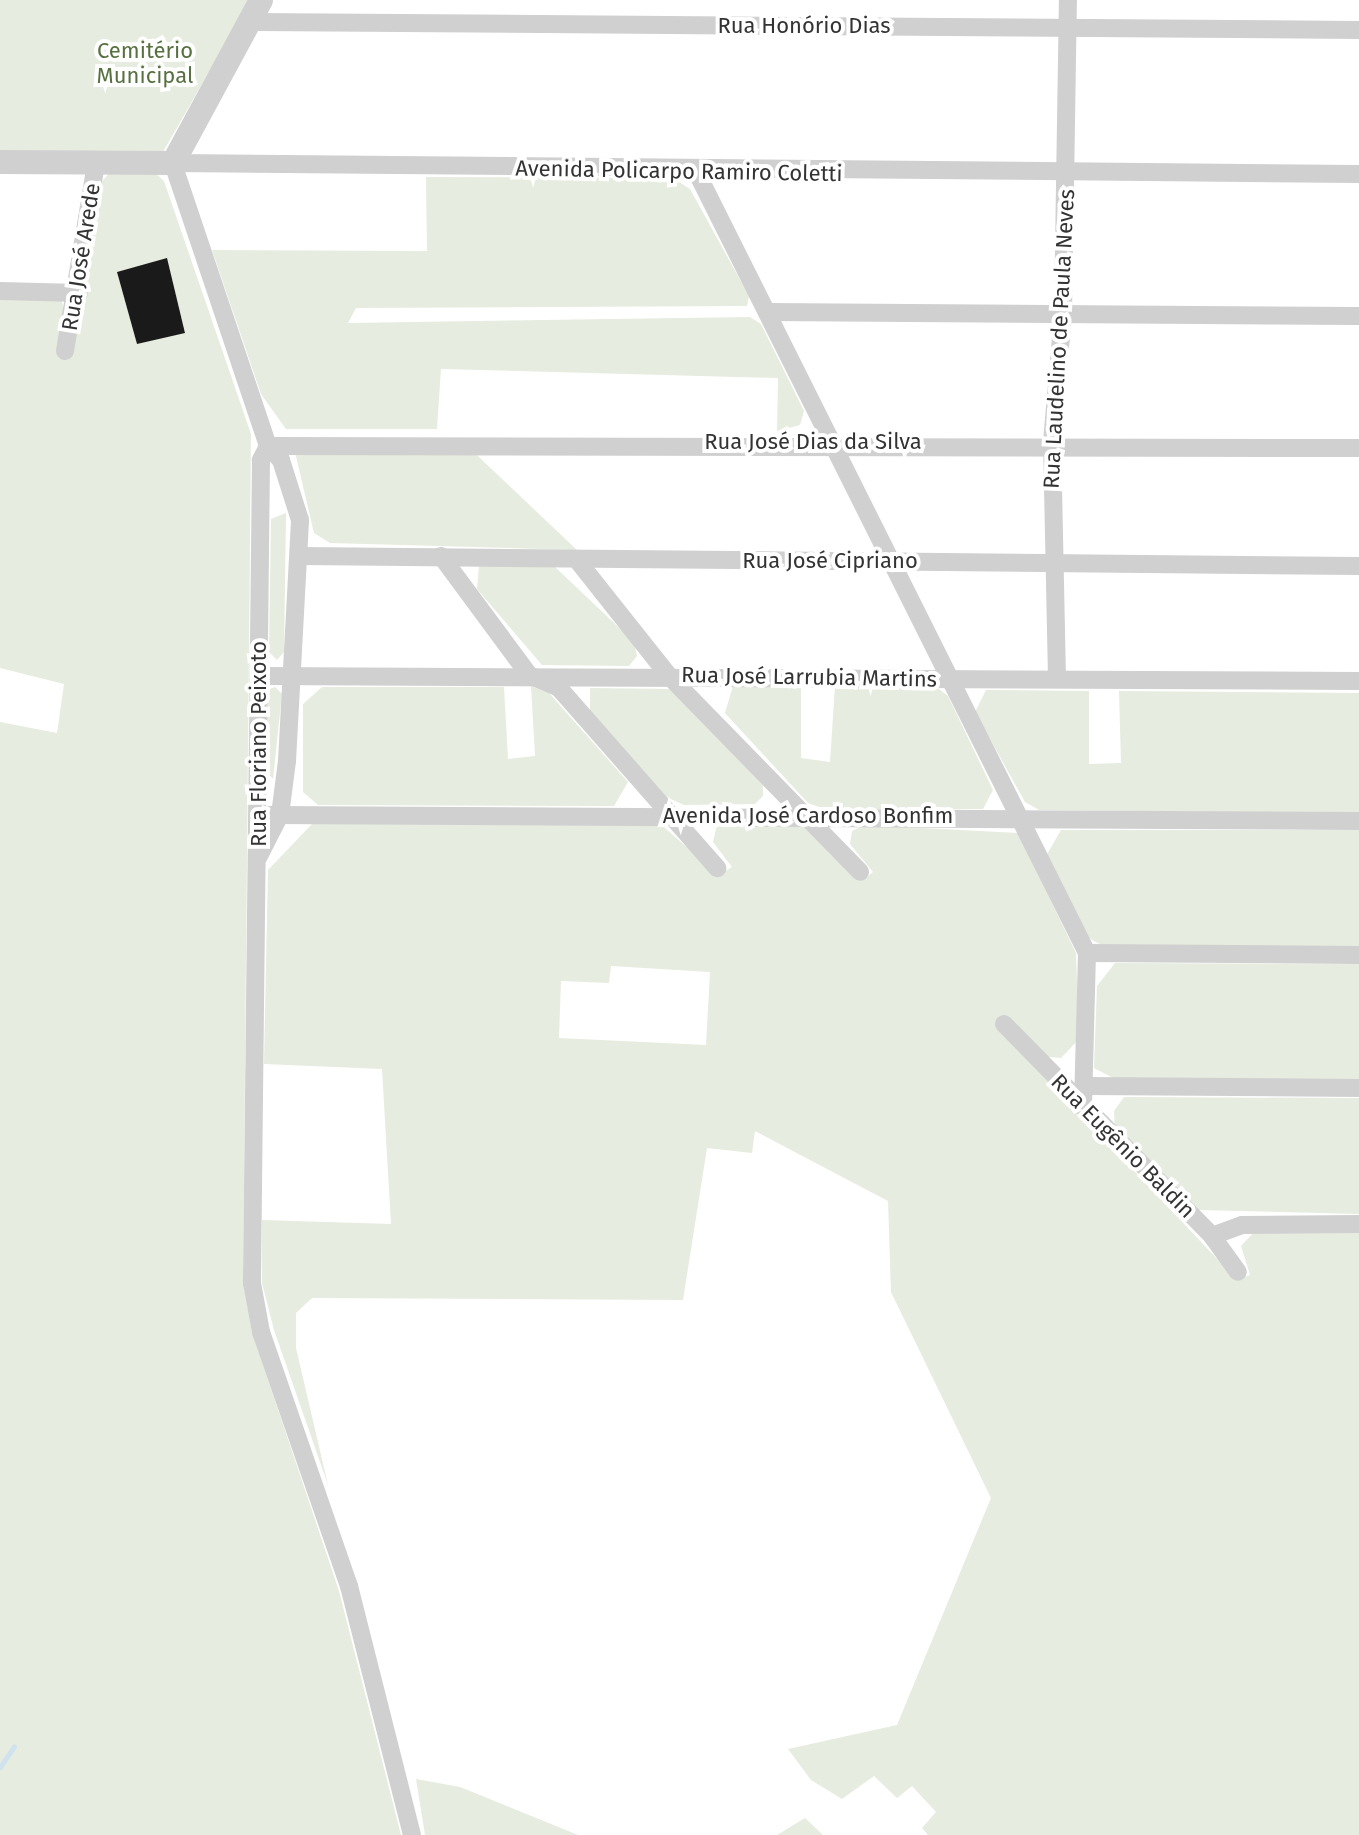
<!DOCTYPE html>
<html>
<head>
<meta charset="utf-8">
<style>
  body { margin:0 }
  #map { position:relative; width:1359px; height:1835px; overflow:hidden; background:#fff; font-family:"Fira Sans",sans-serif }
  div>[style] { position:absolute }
  .green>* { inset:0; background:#e6ecdf }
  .stream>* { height:5px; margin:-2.5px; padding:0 2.5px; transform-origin:2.5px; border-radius:2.5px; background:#cfe2ee }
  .building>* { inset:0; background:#1a1a1a }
  .minor>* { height:18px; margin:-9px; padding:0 9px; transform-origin:9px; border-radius:9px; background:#d0d0d0 }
  .tertiary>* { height:24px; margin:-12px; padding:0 12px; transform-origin:12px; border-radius:12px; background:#d0d0d0 }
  span { translate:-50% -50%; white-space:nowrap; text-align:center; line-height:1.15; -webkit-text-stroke:8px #fff; paint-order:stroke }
  .street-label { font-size:22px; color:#333 }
  .park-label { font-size:22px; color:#56703f }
</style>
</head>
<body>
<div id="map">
  <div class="green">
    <div style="clip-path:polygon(0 0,250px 0,163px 152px,0 151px)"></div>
    <div style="clip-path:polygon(evenodd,153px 171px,164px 181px,251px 434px,243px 1282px,252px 1332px,339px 1591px,401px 1835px,0 1835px,0 722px,57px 733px,64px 684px,0 668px,0 298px,61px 297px,72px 351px,101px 183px,109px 173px,153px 171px,167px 259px,185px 332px,137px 344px,117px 272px,167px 259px)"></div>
    <div style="clip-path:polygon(426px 177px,673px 178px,690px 189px,749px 296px,747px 306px,356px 308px,348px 323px,750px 317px,761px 324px,804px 411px,800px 425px,777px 431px,778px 378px,441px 369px,437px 429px,286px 429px,261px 394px,212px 250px,427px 251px)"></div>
    <div style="clip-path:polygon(462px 441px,577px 550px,330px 543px,314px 533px,295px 452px)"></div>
    <div style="clip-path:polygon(286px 513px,284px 652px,277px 660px,269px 652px,271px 519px)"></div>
    <div style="clip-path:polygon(553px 565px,634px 642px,637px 656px,629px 666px,542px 665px,477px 589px,479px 566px)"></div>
    <div style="clip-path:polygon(934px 685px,948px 696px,993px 790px,983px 809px,827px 810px,808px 803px,725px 713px,733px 686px,801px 686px,801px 758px,830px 762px,835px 686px)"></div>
    <div style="clip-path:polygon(531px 686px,549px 693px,628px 782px,614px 806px,318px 805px,303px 792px,303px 704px,322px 687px,504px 687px,508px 759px,535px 756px)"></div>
    <div style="clip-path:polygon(275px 687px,282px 694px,273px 779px,266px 771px,265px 691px)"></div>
    <div style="clip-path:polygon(590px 688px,672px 689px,763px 785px,763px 796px,755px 804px,684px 805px,664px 796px,590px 712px)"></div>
    <div style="clip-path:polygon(986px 690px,1089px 691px,1089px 764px,1121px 763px,1119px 691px,1359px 693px,1359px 813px,1039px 810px,1025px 802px,975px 712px)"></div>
    <div style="clip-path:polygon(evenodd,659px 823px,719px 875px,732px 867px,713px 842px,717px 825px,792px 823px,809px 829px,863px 880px,873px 872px,850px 844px,852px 831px,865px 825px,1018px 833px,1076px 953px,1079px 1039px,1061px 1058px,1049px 1057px,1000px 1029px,1237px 1280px,1250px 1275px,1241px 1246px,1255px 1231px,1359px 1230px,1359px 1835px,928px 1835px,922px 1828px,936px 1812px,912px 1786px,897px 1798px,874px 1776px,842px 1799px,811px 1780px,788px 1749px,897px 1725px,991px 1498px,891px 1292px,888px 1201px,755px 1131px,752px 1153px,707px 1148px,683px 1300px,312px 1298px,296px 1313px,296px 1348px,328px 1485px,274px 1330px,262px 1283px,262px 1220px,391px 1224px,382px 1069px,264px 1064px,268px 870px,312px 824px,659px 823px,611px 966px,710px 972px,706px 1045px,559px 1038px,561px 981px,609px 983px,611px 966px)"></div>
    <div style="clip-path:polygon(1061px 830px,1359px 830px,1359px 946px,1103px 946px,1089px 938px,1046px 856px)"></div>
    <div style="clip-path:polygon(1115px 963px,1359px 964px,1359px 1080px,1115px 1079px,1094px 1068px,1097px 986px)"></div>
    <div style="clip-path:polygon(1124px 1097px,1359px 1098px,1359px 1214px,1197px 1210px,1115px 1131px,1114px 1111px)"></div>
    <div style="clip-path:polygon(416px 1779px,460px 1787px,578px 1835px,425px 1835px)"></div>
    <div style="clip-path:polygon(805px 1818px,823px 1835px,776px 1835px,777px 1835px)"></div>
  </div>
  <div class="stream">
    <div style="left:0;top:1767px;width:25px;rotate:-56deg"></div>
  </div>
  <div class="building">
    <div style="clip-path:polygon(167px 258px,185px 333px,137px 344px,117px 272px)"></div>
  </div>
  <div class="minor">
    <div style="left:250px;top:22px;width:1109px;rotate:0.41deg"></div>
    <div style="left:697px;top:173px;width:872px;rotate:63.43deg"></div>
    <div style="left:1087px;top:953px;width:154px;rotate:91.5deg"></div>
    <div style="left:0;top:291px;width:79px;rotate:1.5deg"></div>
    <div style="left:767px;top:312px;width:592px;rotate:0.39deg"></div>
    <div style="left:65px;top:351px;width:191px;rotate:-80.6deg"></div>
    <div style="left:268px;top:446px;width:16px;rotate:117deg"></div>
    <div style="left:261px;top:460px;width:823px;rotate:90.63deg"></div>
    <div style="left:252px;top:1283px;width:50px;rotate:79.6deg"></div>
    <div style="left:261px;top:1332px;width:269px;rotate:70.9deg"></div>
    <div style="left:349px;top:1586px;width:257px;rotate:75.8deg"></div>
    <div style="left:268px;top:446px;width:1091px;rotate:0.11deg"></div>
    <div style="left:301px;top:556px;width:1058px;rotate:0.54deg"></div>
    <div style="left:441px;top:556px;width:148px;rotate:53.5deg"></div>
    <div style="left:529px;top:675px;width:33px;rotate:23deg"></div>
    <div style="left:559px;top:688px;width:240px;rotate:48.7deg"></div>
    <div style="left:577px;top:560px;width:147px;rotate:51.6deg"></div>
    <div style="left:668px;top:675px;width:275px;rotate:45.7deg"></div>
    <div style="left:260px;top:676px;width:1099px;rotate:0.26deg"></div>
    <div style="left:1057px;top:678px;width:236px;rotate:-91.2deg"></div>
    <div style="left:1052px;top:442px;width:129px;rotate:-85.1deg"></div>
    <div style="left:1063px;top:313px;width:313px;rotate:-89.1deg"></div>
    <div style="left:270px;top:815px;width:1089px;rotate:0.32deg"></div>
    <div style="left:258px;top:858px;width:48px;rotate:-62.9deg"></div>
    <div style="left:280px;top:815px;width:54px;rotate:-82.6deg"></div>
    <div style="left:287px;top:761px;width:241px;rotate:-86.9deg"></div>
    <div style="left:300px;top:520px;width:63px;rotate:-107.6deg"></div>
    <div style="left:281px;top:460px;width:19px;rotate:-133deg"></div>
    <div style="left:268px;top:446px;width:299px;rotate:-108.6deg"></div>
    <div style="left:173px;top:163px;width:1186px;rotate:0.53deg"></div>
    <div style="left:1087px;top:953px;width:272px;rotate:0.4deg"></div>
    <div style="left:1004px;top:1024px;width:297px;rotate:45.5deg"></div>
    <div style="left:1212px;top:1236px;width:44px;rotate:54.2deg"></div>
    <div style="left:1085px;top:1086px;width:274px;rotate:0.4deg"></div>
    <div style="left:1212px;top:1236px;width:32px;rotate:-20deg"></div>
    <div style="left:1242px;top:1225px;width:117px;rotate:-0.5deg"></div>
  </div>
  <div class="tertiary">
    <div style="left:0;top:162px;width:173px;rotate:0.3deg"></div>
    <div style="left:173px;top:163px;width:185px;rotate:-61.6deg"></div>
  </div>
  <div class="street-label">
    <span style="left:804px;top:26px">Rua Honório Dias</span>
    <span style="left:679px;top:171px;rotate:1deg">Avenida Policarpo Ramiro Coletti</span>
    <span style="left:81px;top:257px;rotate:-81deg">Rua José Arede</span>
    <span style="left:1059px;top:339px;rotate:-87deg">Rua Laudelino de Paula Neves</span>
    <span style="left:813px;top:442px">Rua José Dias da Silva</span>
    <span style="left:830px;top:561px">Rua José Cipriano</span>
    <span style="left:809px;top:677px;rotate:1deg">Rua José Larrubia Martins</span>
    <span style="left:259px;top:744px;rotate:-90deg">Rua Floriano Peixoto</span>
    <span style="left:808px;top:816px">Avenida José Cardoso Bonfim</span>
    <span style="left:1123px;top:1146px;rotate:45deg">Rua Eugênio Baldin</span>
  </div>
  <div class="park-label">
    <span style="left:145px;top:63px">Cemitério<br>Municipal</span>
  </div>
</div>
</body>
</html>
